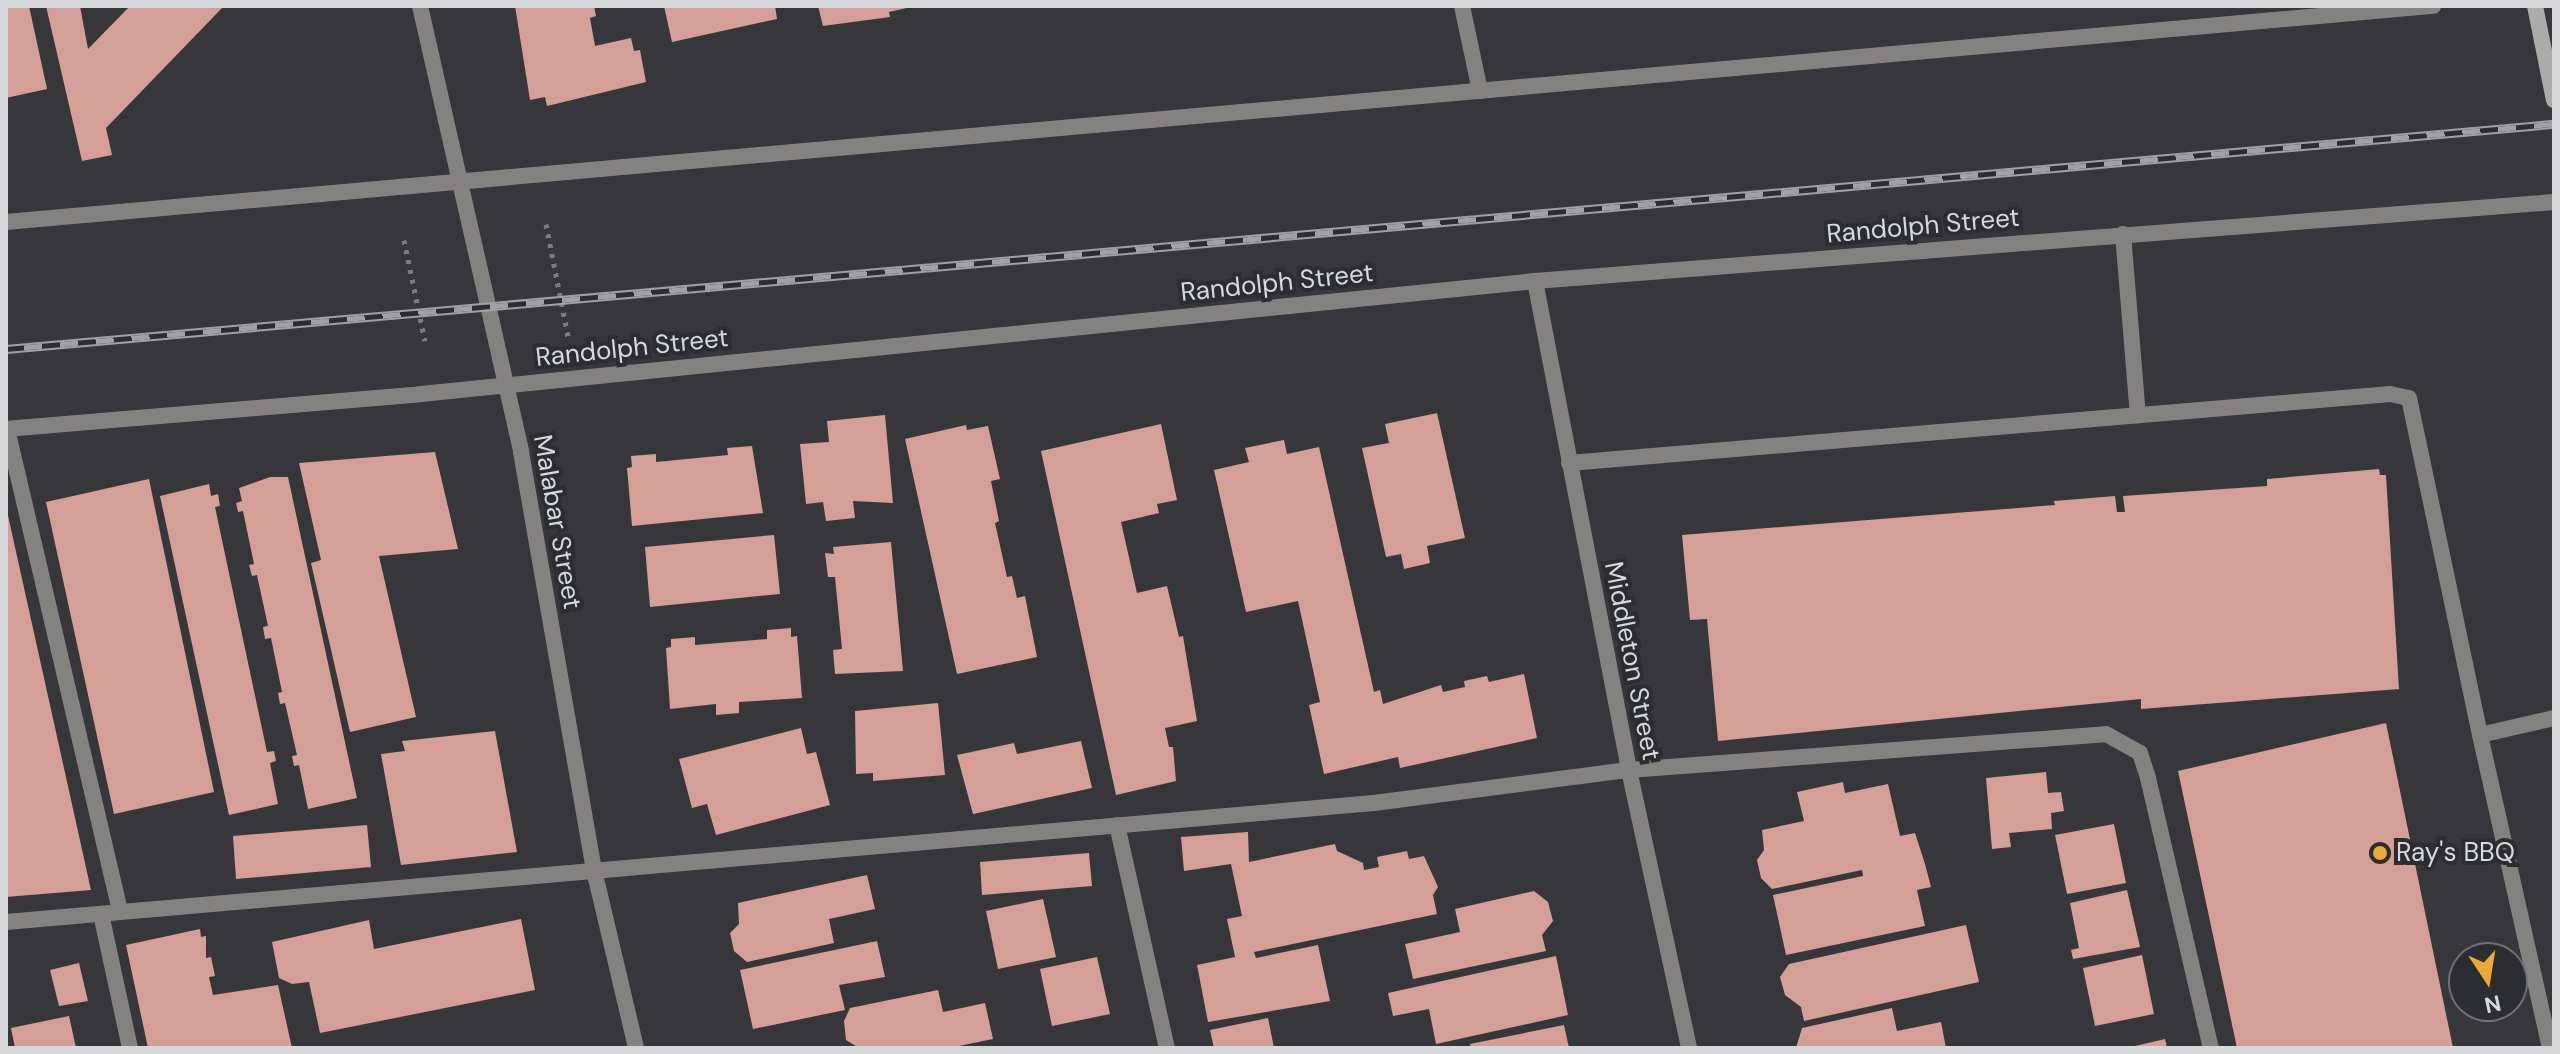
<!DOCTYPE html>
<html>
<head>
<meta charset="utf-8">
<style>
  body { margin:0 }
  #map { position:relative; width:2560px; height:1054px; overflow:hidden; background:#37373b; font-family:"DM Sans",sans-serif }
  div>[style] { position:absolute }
  .building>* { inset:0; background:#d39f97 }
  .path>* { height:5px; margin-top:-2.5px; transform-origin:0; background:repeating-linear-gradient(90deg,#7d7d81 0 4px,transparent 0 10px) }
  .service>* { height:16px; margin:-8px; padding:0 8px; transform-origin:8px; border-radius:8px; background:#838280 }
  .minor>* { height:16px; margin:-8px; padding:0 8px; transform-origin:8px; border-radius:8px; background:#838280 }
  .tertiary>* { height:16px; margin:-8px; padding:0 8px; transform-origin:8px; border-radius:8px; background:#838280 }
  .secondary>* { height:16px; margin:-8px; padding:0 8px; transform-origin:8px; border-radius:8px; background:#adaba9 }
  .rail>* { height:9px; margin-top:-4.5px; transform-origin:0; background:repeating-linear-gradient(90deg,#2c2d31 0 18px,#a0a1a4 0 36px); box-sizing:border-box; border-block:2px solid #a0a1a4 }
  .dots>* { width:22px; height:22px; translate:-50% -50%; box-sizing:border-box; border:4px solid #2c2d31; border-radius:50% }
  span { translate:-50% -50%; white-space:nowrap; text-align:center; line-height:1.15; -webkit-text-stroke:8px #2c2d31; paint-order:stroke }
  .street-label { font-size:26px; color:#d7d8da }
  .poi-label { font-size:26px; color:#d7d8da }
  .left { translate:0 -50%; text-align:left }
  .frame { position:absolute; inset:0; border:8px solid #d7d8da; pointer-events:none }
  .north { position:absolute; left:2448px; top:942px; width:80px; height:80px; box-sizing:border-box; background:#2c2d31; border:2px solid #707175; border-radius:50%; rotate:168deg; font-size:22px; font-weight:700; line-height:32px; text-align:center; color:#d7d8da }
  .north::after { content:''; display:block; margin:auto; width:28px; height:36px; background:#eba939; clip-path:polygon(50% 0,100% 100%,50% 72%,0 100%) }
</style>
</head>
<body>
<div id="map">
  <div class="building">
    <div style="clip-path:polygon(6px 6px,29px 6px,47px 89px,6px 98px)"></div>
    <div style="clip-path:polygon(46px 6px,80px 6px,88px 49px,130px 6px,224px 6px,106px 128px,112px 155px,82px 161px)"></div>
    <div style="clip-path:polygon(515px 6px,594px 6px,596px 16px,590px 18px,595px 46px,631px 38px,634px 51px,640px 50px,646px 82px,547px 106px,545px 97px,530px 100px)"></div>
    <div style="clip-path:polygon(664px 6px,775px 6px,777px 19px,672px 42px)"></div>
    <div style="clip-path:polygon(818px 6px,910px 6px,911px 7px,889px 12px,890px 17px,823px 26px)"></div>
    <div style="clip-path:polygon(1437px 413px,1465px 538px,1427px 546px,1430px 563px,1404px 569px,1401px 554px,1386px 557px,1362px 448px,1389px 443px,1385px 424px)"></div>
    <div style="clip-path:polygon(885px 415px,893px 503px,853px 501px,855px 518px,826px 521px,823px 502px,806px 504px,800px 444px,829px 442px,827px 421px)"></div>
    <div style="clip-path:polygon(1161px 424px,1177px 500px,1157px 504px,1159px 513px,1121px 522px,1137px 593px,1167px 586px,1179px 637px,1183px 636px,1197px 721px,1165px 728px,1169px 747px,1173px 747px,1176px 781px,1116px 795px,1041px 451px)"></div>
    <div style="clip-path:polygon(966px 425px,967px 430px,988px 426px,1000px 479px,991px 481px,999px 521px,995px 523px,1007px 577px,1012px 576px,1017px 598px,1025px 596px,1037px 657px,957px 674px,905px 439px)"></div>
    <div style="clip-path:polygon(1284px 440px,1287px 454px,1319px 447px,1374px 692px,1380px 690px,1383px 704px,1441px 685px,1443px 692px,1465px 687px,1464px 681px,1487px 676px,1489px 682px,1524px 674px,1537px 738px,1400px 768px,1398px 757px,1324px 774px,1309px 705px,1320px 702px,1298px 601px,1246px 612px,1214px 470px,1249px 462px,1245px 448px)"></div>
    <div style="clip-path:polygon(752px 446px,763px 513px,632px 526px,627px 468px,632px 467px,631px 456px,656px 454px,656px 462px,728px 455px,727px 448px)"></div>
    <div style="clip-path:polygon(435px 452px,458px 549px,379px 556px,416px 717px,350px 732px,311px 563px,321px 560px,299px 463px)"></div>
    <div style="clip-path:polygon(2379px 469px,2380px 475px,2386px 475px,2399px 689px,2141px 709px,2141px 699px,1718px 741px,1707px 619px,1690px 620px,1682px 535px,2055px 505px,2054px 501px,2115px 496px,2117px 512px,2125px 512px,2123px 496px,2267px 486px,2267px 479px)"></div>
    <div style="clip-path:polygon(270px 477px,288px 477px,357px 798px,308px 809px,299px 765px,294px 766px,292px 756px,297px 755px,285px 703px,280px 704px,278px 693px,282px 692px,271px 638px,265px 639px,263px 627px,268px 626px,257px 575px,252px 576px,249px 565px,254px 564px,243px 511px,238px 512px,236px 503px,242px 501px,239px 488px)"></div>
    <div style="clip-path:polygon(149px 479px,214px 792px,114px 814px,46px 502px)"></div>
    <div style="clip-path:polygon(209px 484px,211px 496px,218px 494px,220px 506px,215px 507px,267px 752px,274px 751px,276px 761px,270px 763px,278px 804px,229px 815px,160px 496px)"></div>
    <div style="clip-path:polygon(6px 511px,7px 511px,91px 890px,6px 897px)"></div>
    <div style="clip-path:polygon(774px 535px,780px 594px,650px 607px,645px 547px)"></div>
    <div style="clip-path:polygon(891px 542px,903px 671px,835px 674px,833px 650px,842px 649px,835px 577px,828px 577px,825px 553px,834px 554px,833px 547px)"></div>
    <div style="clip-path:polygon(791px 628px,791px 637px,797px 636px,802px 698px,739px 702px,739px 713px,716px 715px,716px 704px,670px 709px,666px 648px,671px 647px,671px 639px,695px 637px,695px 645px,767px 639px,767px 630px)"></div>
    <div style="clip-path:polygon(938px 703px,945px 775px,873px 781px,873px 773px,856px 774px,855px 711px)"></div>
    <div style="clip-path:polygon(2386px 723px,2453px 1048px,2237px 1048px,2178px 771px)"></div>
    <div style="clip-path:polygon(801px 728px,807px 754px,816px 752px,830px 805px,716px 835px,707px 804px,692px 808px,679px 759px)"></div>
    <div style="clip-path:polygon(495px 731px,517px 852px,401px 865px,381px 754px,405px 751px,402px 741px)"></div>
    <div style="clip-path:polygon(1081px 741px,1092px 788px,973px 814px,957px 755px,1014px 743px,1017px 754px)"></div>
    <div style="clip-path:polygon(2046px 772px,2048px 793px,2061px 792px,2064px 811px,2051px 813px,2052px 829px,2009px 833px,2011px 847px,1992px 849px,1986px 778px)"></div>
    <div style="clip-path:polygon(1843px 782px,1845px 793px,1888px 784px,1900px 836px,1915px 833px,1925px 864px,1931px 887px,1917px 890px,1925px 926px,1786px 955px,1773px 895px,1863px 876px,1862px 870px,1772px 889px,1761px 878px,1757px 860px,1764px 850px,1762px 830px,1804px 821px,1797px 792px)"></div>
    <div style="clip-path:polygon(2114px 824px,2126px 883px,2067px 894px,2055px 835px)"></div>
    <div style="clip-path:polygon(367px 825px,371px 867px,236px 879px,233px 836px)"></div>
    <div style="clip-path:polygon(1248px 832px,1249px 862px,1335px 844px,1337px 851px,1363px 863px,1364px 870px,1379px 867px,1377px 857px,1407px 851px,1409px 859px,1424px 856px,1438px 887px,1433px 895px,1437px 914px,1254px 952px,1256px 958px,1318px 945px,1330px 1001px,1208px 1022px,1197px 965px,1235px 957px,1227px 919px,1242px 916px,1231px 864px,1184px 871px,1181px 837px)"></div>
    <div style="clip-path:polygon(1089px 853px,1092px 886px,982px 895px,980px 862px)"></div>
    <div style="clip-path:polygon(867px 875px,875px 909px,829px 919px,834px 943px,747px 962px,734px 951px,730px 933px,739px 924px,738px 903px)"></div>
    <div style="clip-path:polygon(2127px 890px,2140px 947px,2073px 959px,2071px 950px,2079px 948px,2070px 903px)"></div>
    <div style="clip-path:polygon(1534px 891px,1548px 902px,1553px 921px,1542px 935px,1546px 951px,1413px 979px,1405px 944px,1460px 932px,1455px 909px)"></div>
    <div style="clip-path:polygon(1043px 899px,1056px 957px,998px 969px,986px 911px)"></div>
    <div style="clip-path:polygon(521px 919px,535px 990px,320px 1033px,309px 982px,292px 984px,279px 978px,272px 942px,369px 920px,374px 949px)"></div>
    <div style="clip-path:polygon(1966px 925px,1979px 982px,1804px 1021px,1801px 1007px,1785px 995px,1780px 977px,1789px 964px)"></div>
    <div style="clip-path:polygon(200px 929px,201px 937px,206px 936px,206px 958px,211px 957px,215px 976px,209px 977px,213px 995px,278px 985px,292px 1048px,148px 1048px,126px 945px)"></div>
    <div style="clip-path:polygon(877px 941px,885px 977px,839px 985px,845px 1010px,753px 1029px,740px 970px)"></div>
    <div style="clip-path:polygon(2142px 955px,2154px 1014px,2095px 1026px,2083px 968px)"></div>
    <div style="clip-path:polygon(1556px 956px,1568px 1015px,1436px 1044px,1429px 1009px,1393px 1016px,1388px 993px)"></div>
    <div style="clip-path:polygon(1097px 957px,1110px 1014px,1052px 1026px,1040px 969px)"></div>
    <div style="clip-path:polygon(79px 963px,88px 1001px,59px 1006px,50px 970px)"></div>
    <div style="clip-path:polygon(938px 990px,943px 1012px,985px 1003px,993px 1039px,949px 1048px,859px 1048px,846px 1040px,844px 1021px,850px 1008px)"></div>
    <div style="clip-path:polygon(1892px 1008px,1897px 1031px,1941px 1022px,1946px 1048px,1796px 1048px,1802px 1028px)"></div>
    <div style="clip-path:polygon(69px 1016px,76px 1048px,15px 1048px,11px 1028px)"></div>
    <div style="clip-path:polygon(1268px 1018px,1274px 1048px,1214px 1048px,1210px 1030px)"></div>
    <div style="clip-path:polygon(1564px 1025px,1569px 1048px,1471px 1048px,1470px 1044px)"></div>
    <div style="clip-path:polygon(2165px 1039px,2167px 1048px,2131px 1048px,2131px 1047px)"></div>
  </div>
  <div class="path">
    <div style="left:546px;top:224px;width:119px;rotate:78.9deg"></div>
    <div style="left:404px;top:240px;width:103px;rotate:78.3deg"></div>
  </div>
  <div class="service">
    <div style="left:2123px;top:234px;width:182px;rotate:85.3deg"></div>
    <div style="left:7px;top:429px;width:496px;rotate:76.8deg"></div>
    <div style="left:1569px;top:463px;width:824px;rotate:-4.8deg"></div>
    <div style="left:2390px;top:394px;width:19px;rotate:12deg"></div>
    <div style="left:2409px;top:398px;width:344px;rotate:78.1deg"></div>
    <div style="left:2480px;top:735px;width:76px;rotate:-12.9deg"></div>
    <div style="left:2480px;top:735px;width:321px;rotate:77.4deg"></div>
    <div style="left:1117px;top:825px;width:229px;rotate:77.4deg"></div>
    <div style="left:101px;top:914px;width:137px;rotate:77.8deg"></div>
    <div style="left:6px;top:922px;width:1373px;rotate:-4.97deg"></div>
    <div style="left:1374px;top:803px;width:257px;rotate:-7.4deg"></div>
    <div style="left:1629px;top:770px;width:478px;rotate:-4.3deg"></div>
    <div style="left:2106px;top:734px;width:39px;rotate:29deg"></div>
    <div style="left:2140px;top:753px;width:26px;rotate:72deg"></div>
    <div style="left:2148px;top:778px;width:277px;rotate:76.9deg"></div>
  </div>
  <div class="minor">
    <div style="left:420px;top:6px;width:457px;rotate:77.2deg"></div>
    <div style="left:521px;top:452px;width:424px;rotate:80.1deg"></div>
    <div style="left:594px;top:870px;width:183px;rotate:76.7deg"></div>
    <div style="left:1462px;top:6px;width:87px;rotate:78deg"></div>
    <div style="left:1535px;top:281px;width:498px;rotate:79.1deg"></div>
    <div style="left:1629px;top:770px;width:284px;rotate:77.8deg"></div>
  </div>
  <div class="tertiary">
    <div style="left:6px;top:222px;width:2437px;rotate:-5.09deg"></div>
    <div style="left:6px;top:429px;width:416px;rotate:-4.8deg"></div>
    <div style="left:421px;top:394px;width:1120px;rotate:-5.79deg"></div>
    <div style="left:1535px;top:281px;width:1022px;rotate:-4.43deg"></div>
  </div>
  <div class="secondary">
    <div style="left:2535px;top:6px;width:96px;rotate:78.6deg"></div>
  </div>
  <div class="rail">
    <div style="left:6px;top:349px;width:2558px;rotate:-5.05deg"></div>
  </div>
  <div class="dots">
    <div style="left:2380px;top:853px;background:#eba939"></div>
  </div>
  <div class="street-label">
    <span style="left:1923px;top:226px;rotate:-5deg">Randolph Street</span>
    <span style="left:1277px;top:283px;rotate:-6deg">Randolph Street</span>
    <span style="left:632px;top:348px;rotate:-6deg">Randolph Street</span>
    <span style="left:557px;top:522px;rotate:80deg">Malabar Street</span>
    <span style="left:1632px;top:661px;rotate:79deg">Middleton Street</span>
  </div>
  <div class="poi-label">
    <span class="left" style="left:2396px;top:853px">Ray's BBQ</span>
  </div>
  <div class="frame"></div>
  <div class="north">N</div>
</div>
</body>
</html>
